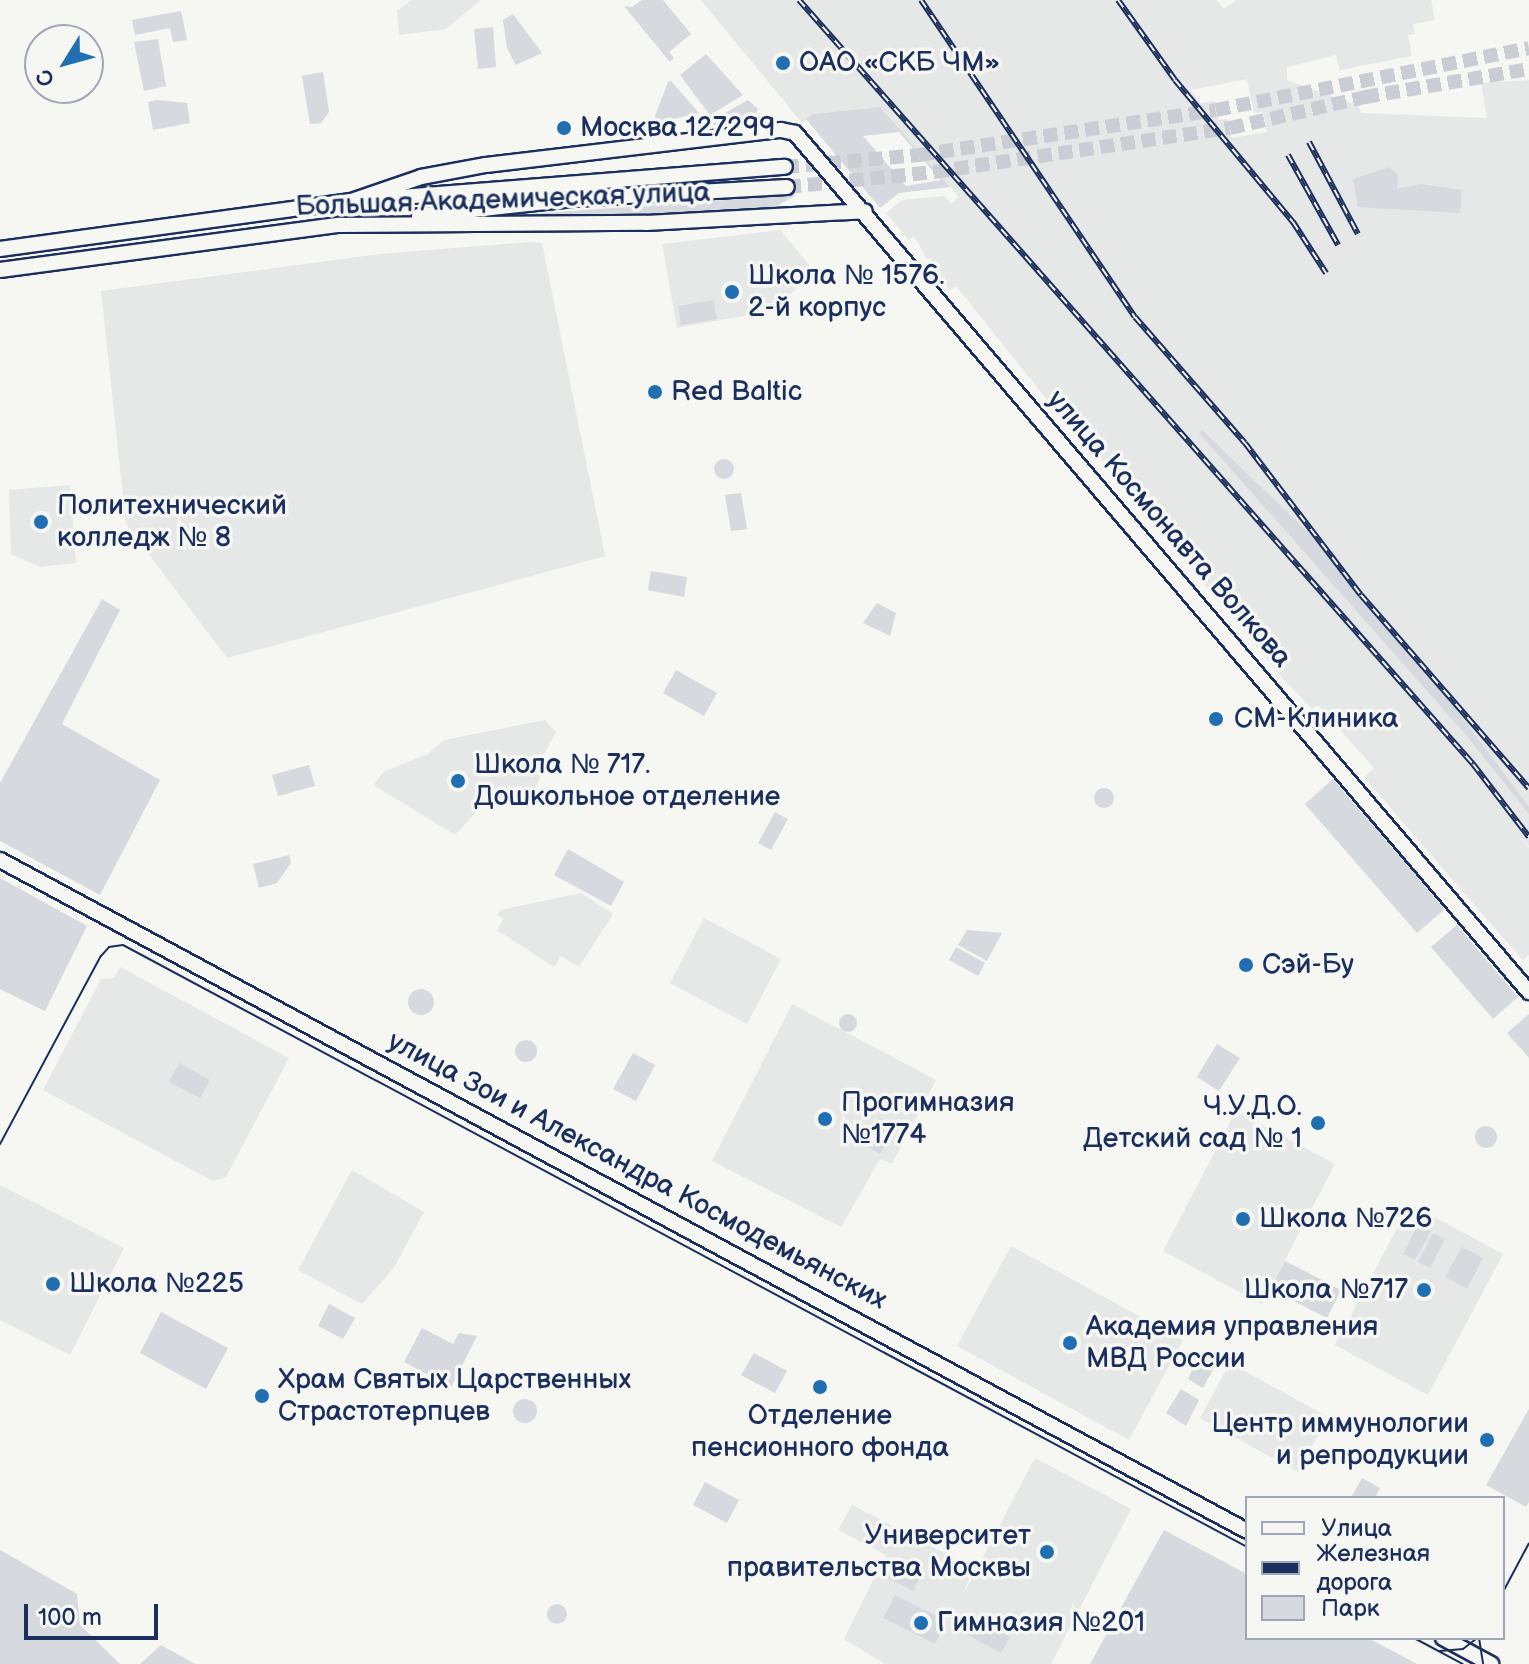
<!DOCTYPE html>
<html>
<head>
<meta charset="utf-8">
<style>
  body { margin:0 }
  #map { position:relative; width:1529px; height:1664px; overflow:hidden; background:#f6f6f2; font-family:"Balsamiq Sans",sans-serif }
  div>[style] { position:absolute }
  .built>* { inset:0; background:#e6e7e7 }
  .green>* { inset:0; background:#d6d9dd }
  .round { border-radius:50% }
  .major-tunnel>* { height:14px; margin-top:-7px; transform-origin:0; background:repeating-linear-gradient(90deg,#caced4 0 14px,transparent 0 21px) }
  .roads { filter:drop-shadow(2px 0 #1b2f5e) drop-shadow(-2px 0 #1b2f5e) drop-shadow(0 2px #1b2f5e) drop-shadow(0 -2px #1b2f5e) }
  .major>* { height:14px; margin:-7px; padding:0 7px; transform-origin:7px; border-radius:7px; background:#f6f6f2 }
  .tram>* { height:2px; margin:-1px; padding:0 1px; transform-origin:1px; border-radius:1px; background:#1b2f5e }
  .rail>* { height:6px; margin-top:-3px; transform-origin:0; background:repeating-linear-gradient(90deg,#f6f6f2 0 9px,#1b2f5e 0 18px); box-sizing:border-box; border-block:2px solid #1b2f5e }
  .dots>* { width:22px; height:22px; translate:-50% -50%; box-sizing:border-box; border:4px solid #f6f6f2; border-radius:50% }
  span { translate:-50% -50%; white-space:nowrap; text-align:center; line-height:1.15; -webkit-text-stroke:7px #f6f6f2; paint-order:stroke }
  .poi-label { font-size:28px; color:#1b2f5e }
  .left { translate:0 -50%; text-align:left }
  .right { translate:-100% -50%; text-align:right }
  .street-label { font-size:28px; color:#1b2f5e }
  .legend { position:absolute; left:1245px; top:1496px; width:260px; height:144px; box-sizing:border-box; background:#f6f6f2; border:2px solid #9ea6b7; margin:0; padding:10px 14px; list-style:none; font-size:24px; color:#1b2f5e }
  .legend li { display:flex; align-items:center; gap:16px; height:40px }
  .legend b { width:40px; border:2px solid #9ea6b7 }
  .north { position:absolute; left:24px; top:24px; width:80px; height:80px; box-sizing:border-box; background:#f6f6f2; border:2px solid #9ea6b7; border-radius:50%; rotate:233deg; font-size:22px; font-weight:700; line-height:32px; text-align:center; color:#1b2f5e }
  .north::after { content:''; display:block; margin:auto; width:28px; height:36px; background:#1f6fb2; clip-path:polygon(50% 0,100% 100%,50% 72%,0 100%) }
  .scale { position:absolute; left:24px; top:1604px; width:134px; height:36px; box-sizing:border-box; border:4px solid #1b2f5e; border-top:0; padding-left:10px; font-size:24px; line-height:28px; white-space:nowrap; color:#1b2f5e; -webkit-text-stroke:6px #f6f6f2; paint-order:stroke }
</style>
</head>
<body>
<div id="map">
  <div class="built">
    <div style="clip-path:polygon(411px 0,481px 0,446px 29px,399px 35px,397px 11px)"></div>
    <div style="clip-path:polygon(evenodd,701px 0,1216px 0,1224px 9px,1237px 0,1431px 0,1435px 20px,1413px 24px,1415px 34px,1408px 35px,1412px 56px,1340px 70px,1336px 55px,1287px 67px,1287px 80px,1359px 106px,1361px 113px,1487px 118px,1481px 83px,1529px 80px,1529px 846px,1523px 840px,1529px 848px,1529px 955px,1523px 960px,1477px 908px,1364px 777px,1374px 768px,1318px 705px,1312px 709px,1284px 680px,1096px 453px,1100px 449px,1090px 438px,1086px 433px,1079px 440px,956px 286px,950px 290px,927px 263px,932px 258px,927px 259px,914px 236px,909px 240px,886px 213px,902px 200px,944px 196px,951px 204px,959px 197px,880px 107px,813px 114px,802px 123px,701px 0,1247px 79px,1254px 113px,1263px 112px,1267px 132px,1232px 138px,1228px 119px,1219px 120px,1215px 101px,1201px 103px,1191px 90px,1247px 79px)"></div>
    <div style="clip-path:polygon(780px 230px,816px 273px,769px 311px,677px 328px,662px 244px)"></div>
    <div style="clip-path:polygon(530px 242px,542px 243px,605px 556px,227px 658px,126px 524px,101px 291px,380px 254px)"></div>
    <div style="clip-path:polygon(70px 485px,76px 563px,40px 567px,11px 554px,9px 490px)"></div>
    <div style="clip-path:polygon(545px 720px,556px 732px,534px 772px,541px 776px,523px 809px,494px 793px,455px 835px,374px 785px,383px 772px,428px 754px,444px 740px)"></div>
    <div style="clip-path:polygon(581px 893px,613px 914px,579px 967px,561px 956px,554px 967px,497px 930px,504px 919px,497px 915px,500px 910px)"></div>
    <div style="clip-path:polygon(704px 918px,781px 959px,747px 1024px,670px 983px)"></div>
    <div style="clip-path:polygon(120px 967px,289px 1058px,226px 1177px,213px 1181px,43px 1090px,101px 979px,114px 978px)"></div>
    <div style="clip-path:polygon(792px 1004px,936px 1080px,892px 1164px,880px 1159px,841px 1227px,712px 1161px)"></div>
    <div style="clip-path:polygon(1236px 1111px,1335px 1164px,1262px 1304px,1163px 1251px)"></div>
    <div style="clip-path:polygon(352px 1170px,424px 1212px,393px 1269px,362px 1304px,298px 1270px)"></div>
    <div style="clip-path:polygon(0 1185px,124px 1248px,70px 1355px,0 1320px)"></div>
    <div style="clip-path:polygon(1410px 1204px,1503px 1254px,1428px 1395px,1335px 1345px)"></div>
    <div style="clip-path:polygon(1011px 1246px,1183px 1340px,1129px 1440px,957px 1346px)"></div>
    <div style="clip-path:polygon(1230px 1363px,1328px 1417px,1298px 1472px,1200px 1418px)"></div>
    <div style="clip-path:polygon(1035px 1458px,1131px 1509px,1051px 1664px,885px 1664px,844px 1639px,886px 1555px,838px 1530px,852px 1505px,973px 1568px,963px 1595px)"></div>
  </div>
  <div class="green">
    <div style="clip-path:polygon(642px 0,663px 0,691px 34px,669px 52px,674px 58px,670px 62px,624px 6px,632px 7px)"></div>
    <div style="clip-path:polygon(181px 11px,187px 40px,173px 42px,170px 28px,135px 35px,132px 20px)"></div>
    <div style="clip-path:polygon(513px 14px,542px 53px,516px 65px,507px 48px,503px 20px)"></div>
    <div style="clip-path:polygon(493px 27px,496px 67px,478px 69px,474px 29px)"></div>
    <div style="clip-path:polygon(158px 39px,166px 86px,144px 91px,134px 42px)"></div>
    <div style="clip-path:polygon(706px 54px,743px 95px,710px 115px,680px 75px)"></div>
    <div style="clip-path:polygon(323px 72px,329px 112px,321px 123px,310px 124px,302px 76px)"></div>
    <div style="clip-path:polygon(671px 81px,699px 113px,652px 124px,668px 82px)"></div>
    <div style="clip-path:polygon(157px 100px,187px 103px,190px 123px,153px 130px,148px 102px)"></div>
    <div style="clip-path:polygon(748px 100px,758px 109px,752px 121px,716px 128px,711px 121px)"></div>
    <div style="clip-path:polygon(evenodd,880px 107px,950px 187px,899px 193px,880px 208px,806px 119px,813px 114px,880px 107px,899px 132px,941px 180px,906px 186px,863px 136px,899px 132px)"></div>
    <div style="clip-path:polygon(1389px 167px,1398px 175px,1397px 189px,1421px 184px,1462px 190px,1460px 213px,1358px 207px,1353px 179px)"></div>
    <div style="clip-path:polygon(796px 195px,775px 207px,598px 219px,500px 216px)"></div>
    <div style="clip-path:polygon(713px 300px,717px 319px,681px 325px,678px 306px)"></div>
    <div style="clip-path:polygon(1202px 430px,1315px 539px,1456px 709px,1529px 807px,1529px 814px,1467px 736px,1199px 433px)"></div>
    <div class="round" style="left:714px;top:459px;width:20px;height:20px"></div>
    <div style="clip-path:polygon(741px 493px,747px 529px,731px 531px,725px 495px)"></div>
    <div style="clip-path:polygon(651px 571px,687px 577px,684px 597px,648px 590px)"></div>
    <div style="clip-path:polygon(102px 599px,120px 610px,62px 724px,160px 780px,100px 895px,0 841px,0 783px)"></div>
    <div style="clip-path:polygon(877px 603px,896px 613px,890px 636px,863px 623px)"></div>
    <div style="clip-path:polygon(676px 670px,717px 693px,704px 716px,663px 693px)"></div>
    <div style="clip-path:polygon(309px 765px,315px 786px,278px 796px,272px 775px)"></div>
    <div style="clip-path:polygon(1333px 779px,1445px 909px,1417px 933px,1305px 804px)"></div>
    <div class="round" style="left:1094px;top:788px;width:20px;height:20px"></div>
    <div style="clip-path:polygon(775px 812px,788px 819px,771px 850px,758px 843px)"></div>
    <div style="clip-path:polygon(568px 849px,624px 882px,611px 906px,554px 875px)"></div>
    <div style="clip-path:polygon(289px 855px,291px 863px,277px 883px,259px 888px,253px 864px)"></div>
    <div style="clip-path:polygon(0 878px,87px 926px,45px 1011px,0 989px)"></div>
    <div style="clip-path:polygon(1457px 925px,1518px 997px,1493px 1019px,1431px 947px)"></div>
    <div style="clip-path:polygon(967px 930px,1002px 933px,987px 961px,958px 945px)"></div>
    <div style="clip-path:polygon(956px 947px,985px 963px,978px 976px,949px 960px)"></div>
    <div class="round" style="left:408px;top:989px;width:26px;height:26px"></div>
    <div class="round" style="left:839px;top:1014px;width:18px;height:18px"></div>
    <div style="clip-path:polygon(1529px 1014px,1529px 1058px,1507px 1033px)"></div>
    <div class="round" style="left:515px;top:1040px;width:22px;height:22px"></div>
    <div style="clip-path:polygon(1217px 1044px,1240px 1058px,1219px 1091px,1197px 1077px)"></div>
    <div style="clip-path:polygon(633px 1053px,655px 1065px,636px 1101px,613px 1089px)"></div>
    <div style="clip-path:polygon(179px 1063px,210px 1080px,200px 1098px,169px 1082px)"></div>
    <div style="clip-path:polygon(879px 1118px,895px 1127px,880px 1154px,865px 1145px)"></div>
    <div class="round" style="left:1475px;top:1126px;width:22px;height:22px"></div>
    <div style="clip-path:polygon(1418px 1224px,1431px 1231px,1415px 1260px,1403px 1254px)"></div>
    <div style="clip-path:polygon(1433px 1233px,1445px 1239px,1430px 1268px,1418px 1262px)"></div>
    <div style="clip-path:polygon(1462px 1247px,1483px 1258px,1467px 1289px,1445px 1277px)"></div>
    <div style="clip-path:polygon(1285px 1261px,1341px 1290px,1327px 1318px,1270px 1289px)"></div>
    <div style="clip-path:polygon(329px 1304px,355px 1318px,343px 1339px,318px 1326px)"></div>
    <div style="clip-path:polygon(161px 1312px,228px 1348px,206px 1389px,140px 1353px)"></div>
    <div style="clip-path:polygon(422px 1328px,453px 1344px,459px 1333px,477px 1336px,451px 1387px,404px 1362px)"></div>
    <div style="clip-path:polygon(754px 1353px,787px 1371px,775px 1393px,741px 1375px)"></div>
    <div style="clip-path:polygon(1199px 1355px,1215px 1366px,1203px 1388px,1188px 1379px)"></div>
    <div style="clip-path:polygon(1181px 1389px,1199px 1400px,1186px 1426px,1166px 1413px)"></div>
    <div class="round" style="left:513px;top:1399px;width:24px;height:24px"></div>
    <div style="clip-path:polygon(1529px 1409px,1529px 1502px,1526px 1507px,1486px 1485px)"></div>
    <div style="clip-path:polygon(1362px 1478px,1380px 1488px,1375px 1498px,1351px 1498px)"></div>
    <div style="clip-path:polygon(705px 1482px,739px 1500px,727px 1523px,693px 1505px)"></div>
    <div style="clip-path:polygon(1164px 1530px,1247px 1574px,1247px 1638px,1368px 1638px,1417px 1664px,1090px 1664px)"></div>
    <div style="clip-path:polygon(0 1550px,77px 1594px,80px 1625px,120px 1664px,0 1664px)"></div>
    <div style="clip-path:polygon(892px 1562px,921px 1576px,913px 1591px,885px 1577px)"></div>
    <div style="clip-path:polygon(895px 1595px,946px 1621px,935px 1644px,883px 1618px)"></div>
    <div class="round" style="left:547px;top:1604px;width:20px;height:20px"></div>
    <div style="clip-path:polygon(975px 1618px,1010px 1637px,1001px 1653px,966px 1634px)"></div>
    <div style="clip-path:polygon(161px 1645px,195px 1664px,140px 1664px)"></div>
  </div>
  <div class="major-tunnel">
    <div style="left:785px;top:167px;width:135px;rotate:-5.1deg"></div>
    <div style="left:919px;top:155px;width:300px;rotate:-8.6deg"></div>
    <div style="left:1216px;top:110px;width:319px;rotate:-11.2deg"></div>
    <div style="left:787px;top:187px;width:148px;rotate:-5.8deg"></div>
    <div style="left:934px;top:172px;width:299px;rotate:-8.5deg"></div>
    <div style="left:1230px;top:128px;width:139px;rotate:-12.9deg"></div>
    <div style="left:1365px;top:97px;width:166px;rotate:-9.7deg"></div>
  </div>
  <div class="roads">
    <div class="major">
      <div style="left:375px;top:199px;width:411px;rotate:-4.5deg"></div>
      <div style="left:419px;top:216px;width:155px;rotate:-6.3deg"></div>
      <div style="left:573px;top:199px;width:214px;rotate:-3.2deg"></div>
      <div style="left:0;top:249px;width:354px;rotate:-7.8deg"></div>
      <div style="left:351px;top:201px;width:74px;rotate:-18.9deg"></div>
      <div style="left:421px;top:177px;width:66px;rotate:-10.5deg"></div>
      <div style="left:486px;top:165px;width:297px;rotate:-6.8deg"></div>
      <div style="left:781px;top:130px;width:14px;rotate:12deg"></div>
      <div style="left:795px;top:133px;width:1130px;rotate:49.49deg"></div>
      <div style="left:0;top:270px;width:342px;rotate:-7.6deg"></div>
      <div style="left:339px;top:225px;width:307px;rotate:-0.4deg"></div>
      <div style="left:646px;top:223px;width:219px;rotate:-3.1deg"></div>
      <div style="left:0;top:860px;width:1416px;rotate:28.28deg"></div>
      <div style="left:1443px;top:1638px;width:55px;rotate:28.4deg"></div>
    </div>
  </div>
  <div class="tram">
    <div style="left:0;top:1144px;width:213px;rotate:-61.8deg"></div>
    <div style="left:101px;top:956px;width:12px;rotate:-48deg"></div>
    <div style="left:109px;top:947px;width:14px;rotate:-8deg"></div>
    <div style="left:123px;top:945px;width:1275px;rotate:28.17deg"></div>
    <div style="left:1503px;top:1592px;width:55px;rotate:-62deg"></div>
    <div style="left:1414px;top:1638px;width:55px;rotate:28deg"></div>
    <div style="left:1479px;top:1638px;width:26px;rotate:81deg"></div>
    <div style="left:1440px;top:1651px;width:23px;rotate:-5deg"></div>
    <div style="left:1463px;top:1649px;width:18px;rotate:-38deg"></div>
  </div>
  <div class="rail">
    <div style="left:799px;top:0;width:1019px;rotate:48.58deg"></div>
    <div style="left:1473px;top:764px;width:92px;rotate:52.5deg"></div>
    <div style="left:921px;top:0;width:382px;rotate:56deg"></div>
    <div style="left:1135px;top:317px;width:167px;rotate:48.9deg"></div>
    <div style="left:1245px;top:443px;width:191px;rotate:52.7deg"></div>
    <div style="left:1361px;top:595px;width:256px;rotate:49deg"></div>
    <div style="left:1118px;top:0;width:98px;rotate:54.5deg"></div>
    <div style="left:1175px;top:80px;width:185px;rotate:50.3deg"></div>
    <div style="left:1293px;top:222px;width:61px;rotate:57.1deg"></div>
    <div style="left:1309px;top:142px;width:104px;rotate:62deg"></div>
    <div style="left:1288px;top:155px;width:103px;rotate:60.9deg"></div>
  </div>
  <div class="dots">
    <div style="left:783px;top:63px;background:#1f6fb2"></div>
    <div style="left:564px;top:128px;background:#1f6fb2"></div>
    <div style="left:732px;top:292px;background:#1f6fb2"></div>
    <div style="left:655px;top:392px;background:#1f6fb2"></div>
    <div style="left:41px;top:522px;background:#1f6fb2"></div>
    <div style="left:1216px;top:719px;background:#1f6fb2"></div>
    <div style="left:458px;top:781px;background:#1f6fb2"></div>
    <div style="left:1246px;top:965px;background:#1f6fb2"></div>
    <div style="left:825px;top:1119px;background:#1f6fb2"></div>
    <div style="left:1318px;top:1123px;background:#1f6fb2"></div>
    <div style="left:1243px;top:1219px;background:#1f6fb2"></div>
    <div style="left:53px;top:1284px;background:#1f6fb2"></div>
    <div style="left:1424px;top:1290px;background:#1f6fb2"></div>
    <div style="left:1070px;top:1343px;background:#1f6fb2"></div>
    <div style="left:820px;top:1387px;background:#1f6fb2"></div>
    <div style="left:262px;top:1396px;background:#1f6fb2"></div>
    <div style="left:1487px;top:1440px;background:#1f6fb2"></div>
    <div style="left:1047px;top:1552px;background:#1f6fb2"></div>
    <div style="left:921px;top:1623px;background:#1f6fb2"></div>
  </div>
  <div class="poi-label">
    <span class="left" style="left:799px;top:63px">ОАО «СКБ ЧМ»</span>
    <span class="left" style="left:580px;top:128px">Москва 127299</span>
    <span class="left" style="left:748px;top:292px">Школа № 1576.<br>2-й корпус</span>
    <span class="left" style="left:671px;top:392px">Red Baltic</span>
    <span class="left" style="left:57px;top:522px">Политехнический<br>колледж № 8</span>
    <span class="left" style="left:1234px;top:719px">СМ-Клиника</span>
    <span class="left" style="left:474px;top:781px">Школа № 717.<br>Дошкольное отделение</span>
    <span class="left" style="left:1262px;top:965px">Сэй-Бу</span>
    <span class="left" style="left:841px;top:1119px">Прогимназия<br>№1774</span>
    <span class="right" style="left:1302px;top:1123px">Ч.У.Д.О.<br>Детский сад № 1</span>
    <span class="left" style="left:1259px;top:1219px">Школа №726</span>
    <span class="left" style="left:69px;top:1284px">Школа №225</span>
    <span class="right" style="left:1408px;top:1290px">Школа №717</span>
    <span class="left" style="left:1086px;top:1343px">Академия управления<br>МВД России</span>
    <span class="left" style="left:278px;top:1396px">Храм Святых Царственных<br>Страстотерпцев</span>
    <span style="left:820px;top:1432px">Отделение<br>пенсионного фонда</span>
    <span class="right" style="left:1469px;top:1440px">Центр иммунологии<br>и репродукции</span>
    <span class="right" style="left:1031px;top:1552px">Университет<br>правительства Москвы</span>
    <span class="left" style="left:937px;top:1623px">Гимназия №201</span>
  </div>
  <div class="street-label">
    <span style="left:503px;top:200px;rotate:-2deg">Большая Академическая улица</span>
    <span style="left:1169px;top:529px;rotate:49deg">улица Космонавта Волкова</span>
    <span style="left:637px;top:1171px;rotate:28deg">улица Зои и Александра Космодемьянских</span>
  </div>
  <ul class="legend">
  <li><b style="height:10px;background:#f6f6f2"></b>Улица</li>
  <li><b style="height:10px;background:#1b2f5e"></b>Железная дорога</li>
  <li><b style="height:22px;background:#d6d9dd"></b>Парк</li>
  </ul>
  <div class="north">С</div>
  <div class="scale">100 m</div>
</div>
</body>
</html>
